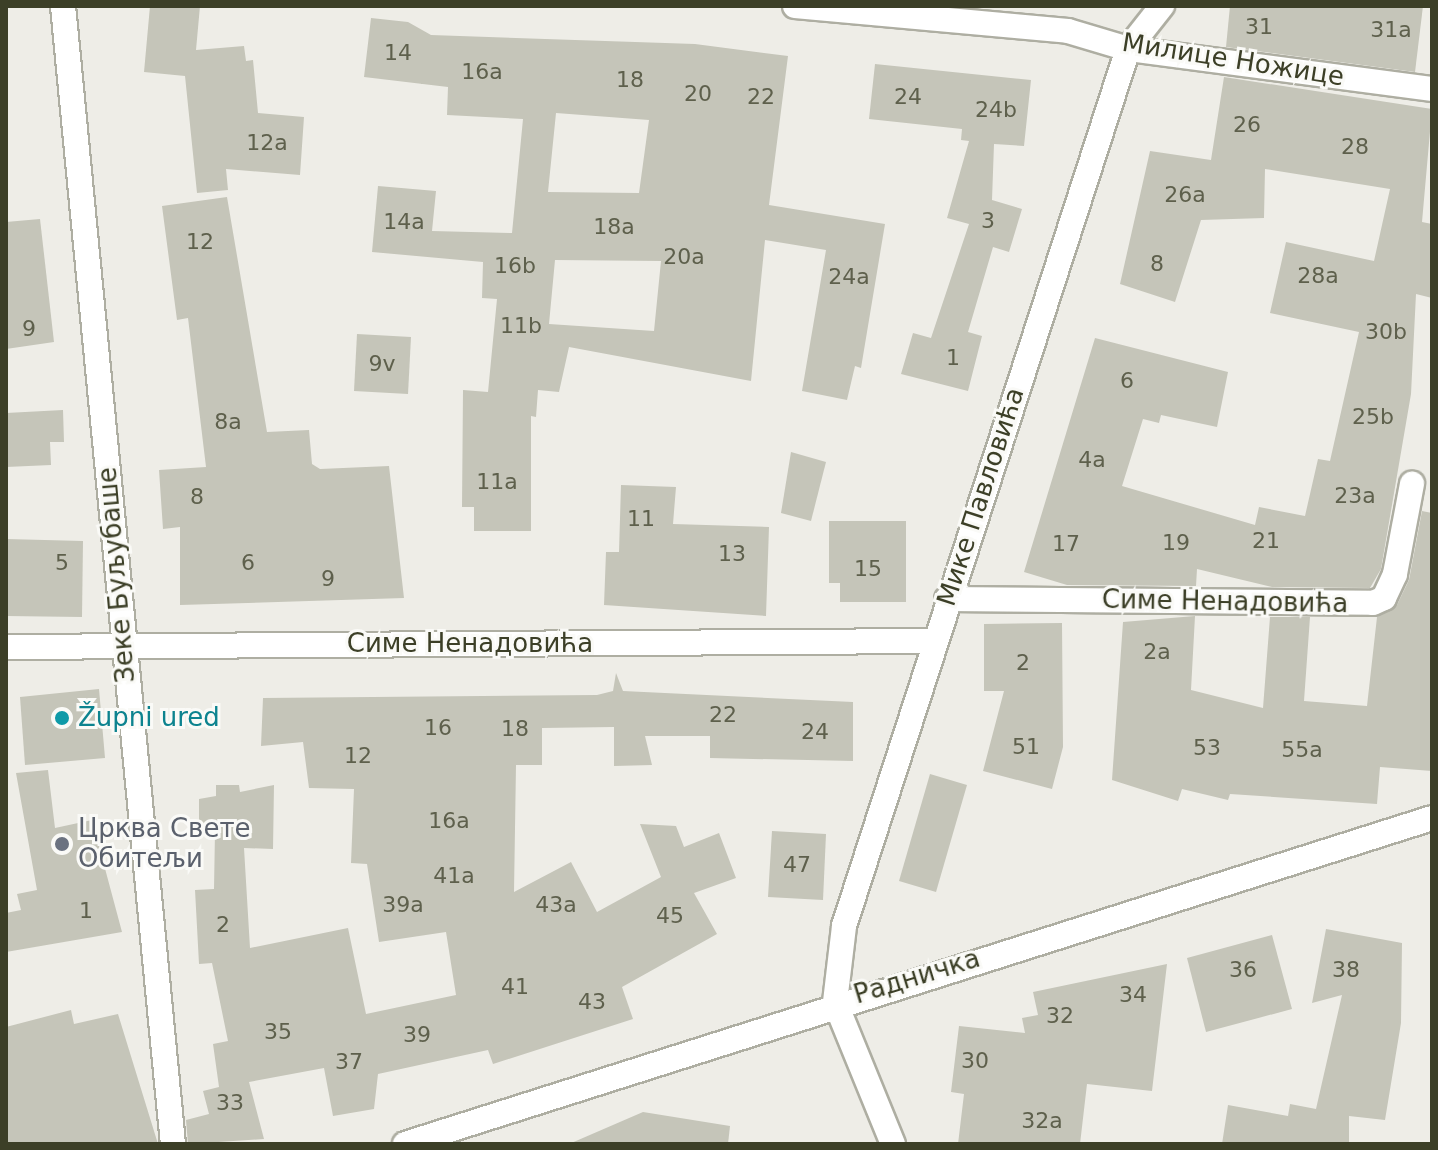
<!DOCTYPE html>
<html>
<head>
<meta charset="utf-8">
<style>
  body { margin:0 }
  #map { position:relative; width:1438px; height:1150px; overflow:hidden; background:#eeede7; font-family:"DejaVu Sans",sans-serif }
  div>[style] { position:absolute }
  .building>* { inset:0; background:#c5c5b9 }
  .roads { filter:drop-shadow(2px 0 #aeaea2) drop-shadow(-2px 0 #aeaea2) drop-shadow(0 2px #aeaea2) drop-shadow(0 -2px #aeaea2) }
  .street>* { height:24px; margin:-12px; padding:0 12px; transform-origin:12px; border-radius:12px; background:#fff }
  .secondary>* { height:24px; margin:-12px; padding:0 12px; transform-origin:12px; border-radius:12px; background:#fff }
  .dots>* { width:22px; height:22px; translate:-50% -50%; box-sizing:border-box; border:4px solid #fafaf7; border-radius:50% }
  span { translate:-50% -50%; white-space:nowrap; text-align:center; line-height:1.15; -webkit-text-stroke:6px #fafaf7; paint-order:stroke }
  .number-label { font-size:22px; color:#5e604c }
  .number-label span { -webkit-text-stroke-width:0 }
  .street-label { font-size:26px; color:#3c3f27 }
  .culture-label { font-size:26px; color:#0d838f }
  .left { translate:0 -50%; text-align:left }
  .worship-label { font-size:26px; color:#5b616d }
  .frame { position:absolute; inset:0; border:8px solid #3c3f27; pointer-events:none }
</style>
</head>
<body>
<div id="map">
  <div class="building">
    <div style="clip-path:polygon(150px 6px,200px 6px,196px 50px,244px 46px,246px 61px,253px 60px,258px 113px,304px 117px,300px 175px,226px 169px,228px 190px,197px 193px,185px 76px,144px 72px)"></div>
    <div style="clip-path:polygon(1230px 6px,1423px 6px,1415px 72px,1226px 47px)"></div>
    <div style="clip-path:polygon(evenodd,371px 18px,408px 22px,431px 35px,695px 44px,788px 56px,769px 205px,885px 224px,861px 368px,855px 366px,847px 400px,802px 391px,826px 250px,765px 240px,751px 381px,569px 347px,559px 392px,538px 390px,536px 417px,531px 416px,531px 531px,474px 531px,474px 507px,462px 507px,463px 390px,488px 392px,497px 299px,482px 298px,483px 262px,372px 252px,378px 186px,436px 191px,432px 231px,512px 233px,523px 119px,447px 115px,448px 87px,364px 77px,371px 18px,556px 113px,649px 120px,639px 193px,548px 192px,556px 113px,371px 18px,555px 260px,661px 261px,654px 331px,549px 324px,555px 260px)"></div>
    <div style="clip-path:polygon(875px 64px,1031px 80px,1024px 146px,994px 144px,992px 200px,1022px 209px,1009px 252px,993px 247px,968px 332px,982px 336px,968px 391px,901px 374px,913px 333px,931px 338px,969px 224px,947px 218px,969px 141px,961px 140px,962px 129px,869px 119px)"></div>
    <div style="clip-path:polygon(1224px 77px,1432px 109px,1422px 222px,1432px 224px,1432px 298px,1416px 294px,1411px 394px,1381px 569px,1370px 588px,1272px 587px,1197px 569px,1196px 586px,1067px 585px,1024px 572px,1095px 338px,1228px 372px,1217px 427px,1161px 415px,1159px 423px,1143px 419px,1122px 486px,1255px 525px,1259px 507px,1305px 516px,1318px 459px,1330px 461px,1359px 332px,1270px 313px,1286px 242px,1374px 261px,1390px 189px,1265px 169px,1264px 218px,1201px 220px,1175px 302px,1120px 284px,1150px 151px,1211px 160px)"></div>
    <div style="clip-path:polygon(227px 197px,267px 432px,309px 430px,312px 464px,320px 469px,389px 466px,404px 598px,180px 605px,180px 527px,163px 529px,159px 470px,206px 467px,188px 318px,177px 320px,162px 206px)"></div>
    <div style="clip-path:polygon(40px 219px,54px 342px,6px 349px,6px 222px)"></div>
    <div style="clip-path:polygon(357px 334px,411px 337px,408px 394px,354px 391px)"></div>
    <div style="clip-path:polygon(63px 410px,64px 442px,50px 442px,51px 465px,6px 467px,6px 413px)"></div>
    <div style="clip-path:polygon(791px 452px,826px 462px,811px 521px,781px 513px)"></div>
    <div style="clip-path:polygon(621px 485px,676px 487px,673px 524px,769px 527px,766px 616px,604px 605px,606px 552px,619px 552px)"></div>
    <div style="clip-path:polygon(1422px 511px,1432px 513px,1432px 771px,1380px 767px,1377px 804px,1230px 794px,1228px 800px,1182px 789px,1178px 801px,1112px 780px,1123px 622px,1195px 616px,1191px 690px,1263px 708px,1270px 617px,1310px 617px,1304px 701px,1367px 706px,1377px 617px,1397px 605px,1409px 580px)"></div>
    <div style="clip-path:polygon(829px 521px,906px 521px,906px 602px,840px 602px,840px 583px,829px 583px)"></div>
    <div style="clip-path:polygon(6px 539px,83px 541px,82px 617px,6px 616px)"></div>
    <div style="clip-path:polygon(1062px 623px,1063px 747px,1052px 789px,983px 771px,1004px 691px,984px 691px,984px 624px)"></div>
    <div style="clip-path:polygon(616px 673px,623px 691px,853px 702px,853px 761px,710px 758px,710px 736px,645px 736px,652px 765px,614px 766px,614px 727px,542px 728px,542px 765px,516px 765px,514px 892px,571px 862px,597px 912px,661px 877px,640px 824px,676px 826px,684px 847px,719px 833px,736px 878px,694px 893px,717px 934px,622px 987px,633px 1019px,493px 1064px,488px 1050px,378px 1074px,374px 1109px,333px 1116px,324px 1068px,249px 1082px,264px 1139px,188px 1144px,186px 1120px,209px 1114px,203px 1091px,219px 1087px,213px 1044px,228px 1041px,212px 963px,199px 964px,195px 890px,214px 889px,215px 831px,199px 831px,199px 799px,216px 796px,216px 785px,239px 785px,240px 792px,274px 785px,273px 849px,244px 848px,250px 948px,348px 928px,366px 1014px,456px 995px,446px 932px,379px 942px,367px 864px,351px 863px,354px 789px,309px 788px,303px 742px,261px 746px,263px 698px,597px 695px,613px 691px)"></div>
    <div style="clip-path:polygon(99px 689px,105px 758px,25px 765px,20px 697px)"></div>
    <div style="clip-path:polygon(48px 770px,55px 828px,92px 820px,122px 932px,6px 952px,6px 913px,21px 910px,17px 894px,37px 890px,16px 773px)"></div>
    <div style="clip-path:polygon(930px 774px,967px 785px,936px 892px,899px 881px)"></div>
    <div style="clip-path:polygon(772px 831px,826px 834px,823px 900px,768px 897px)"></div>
    <div style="clip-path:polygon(1326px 929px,1402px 943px,1401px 1023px,1385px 1120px,1349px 1116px,1349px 1144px,1222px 1144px,1228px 1105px,1288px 1116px,1290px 1104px,1316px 1109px,1342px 995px,1312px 1003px)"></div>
    <div style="clip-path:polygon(1272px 935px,1292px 1009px,1206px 1032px,1187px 958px)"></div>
    <div style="clip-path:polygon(1167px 964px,1152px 1091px,1087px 1084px,1080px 1144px,958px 1144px,964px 1094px,951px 1092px,959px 1026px,1025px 1033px,1022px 1018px,1038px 1015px,1033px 992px)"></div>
    <div style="clip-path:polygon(71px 1010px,74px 1024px,118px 1014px,158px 1144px,6px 1144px,6px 1027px)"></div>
    <div style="clip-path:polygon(643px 1112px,730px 1126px,728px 1144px,569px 1144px)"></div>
  </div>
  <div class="roads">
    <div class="street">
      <div style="left:63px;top:6px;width:1143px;rotate:84.48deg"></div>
      <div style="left:795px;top:6px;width:274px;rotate:5.2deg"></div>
      <div style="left:1068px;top:31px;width:63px;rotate:16.7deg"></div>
      <div style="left:1128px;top:49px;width:307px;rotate:7.5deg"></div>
      <div style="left:947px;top:599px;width:426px;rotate:0.5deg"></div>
      <div style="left:1373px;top:603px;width:12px;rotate:-24deg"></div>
      <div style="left:1384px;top:598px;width:26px;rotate:-65deg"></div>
      <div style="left:1395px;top:574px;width:92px;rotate:-79.3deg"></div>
      <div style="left:6px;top:647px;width:928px;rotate:-0.37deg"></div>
      <div style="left:893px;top:1144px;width:153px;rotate:-112.2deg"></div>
      <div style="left:835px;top:1002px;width:77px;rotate:-83.2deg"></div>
      <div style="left:844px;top:926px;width:922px;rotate:-72.06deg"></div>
      <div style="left:1128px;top:49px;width:55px;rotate:-51.7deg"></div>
    </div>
    <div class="secondary">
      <div style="left:405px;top:1144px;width:1077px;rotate:-17.61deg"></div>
    </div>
  </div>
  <div class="dots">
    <div style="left:62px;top:718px;background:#0f9aa8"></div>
    <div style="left:62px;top:844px;background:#6b7280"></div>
  </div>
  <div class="number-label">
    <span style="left:1259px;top:27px">31</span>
    <span style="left:1391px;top:30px">31a</span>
    <span style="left:398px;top:53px">14</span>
    <span style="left:482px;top:72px">16a</span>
    <span style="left:630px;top:80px">18</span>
    <span style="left:698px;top:94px">20</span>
    <span style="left:761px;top:97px">22</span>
    <span style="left:908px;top:97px">24</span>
    <span style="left:996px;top:110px">24b</span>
    <span style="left:1247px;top:125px">26</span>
    <span style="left:267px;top:143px">12a</span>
    <span style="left:1355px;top:147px">28</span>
    <span style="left:1185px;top:195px">26a</span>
    <span style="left:988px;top:221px">3</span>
    <span style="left:404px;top:222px">14a</span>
    <span style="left:614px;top:227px">18a</span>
    <span style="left:200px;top:242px">12</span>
    <span style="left:684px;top:257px">20a</span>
    <span style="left:1157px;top:264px">8</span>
    <span style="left:515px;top:266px">16b</span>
    <span style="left:1318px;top:276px">28a</span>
    <span style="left:849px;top:277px">24a</span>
    <span style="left:521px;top:326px">11b</span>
    <span style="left:29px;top:329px">9</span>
    <span style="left:1386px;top:332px">30b</span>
    <span style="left:953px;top:358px">1</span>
    <span style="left:382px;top:364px">9v</span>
    <span style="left:1127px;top:381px">6</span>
    <span style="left:1373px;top:417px">25b</span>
    <span style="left:228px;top:422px">8a</span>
    <span style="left:1092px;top:460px">4a</span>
    <span style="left:497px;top:482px">11a</span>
    <span style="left:1355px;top:496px">23a</span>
    <span style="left:197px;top:497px">8</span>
    <span style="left:641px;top:519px">11</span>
    <span style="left:1266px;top:541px">21</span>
    <span style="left:1176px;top:543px">19</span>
    <span style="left:1066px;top:544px">17</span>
    <span style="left:732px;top:554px">13</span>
    <span style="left:62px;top:563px">5</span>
    <span style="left:248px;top:563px">6</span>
    <span style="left:868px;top:569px">15</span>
    <span style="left:328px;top:579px">9</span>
    <span style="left:1157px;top:652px">2a</span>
    <span style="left:1023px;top:663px">2</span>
    <span style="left:723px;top:715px">22</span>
    <span style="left:438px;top:728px">16</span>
    <span style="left:515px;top:729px">18</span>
    <span style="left:815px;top:732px">24</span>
    <span style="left:1026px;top:747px">51</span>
    <span style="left:1207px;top:748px">53</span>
    <span style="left:1302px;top:750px">55a</span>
    <span style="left:358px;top:756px">12</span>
    <span style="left:449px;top:821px">16a</span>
    <span style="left:797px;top:865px">47</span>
    <span style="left:454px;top:876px">41a</span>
    <span style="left:403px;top:905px">39a</span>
    <span style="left:556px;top:905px">43a</span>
    <span style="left:86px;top:911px">1</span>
    <span style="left:670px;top:916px">45</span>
    <span style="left:223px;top:925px">2</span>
    <span style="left:1243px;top:970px">36</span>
    <span style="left:1346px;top:970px">38</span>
    <span style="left:515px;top:987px">41</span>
    <span style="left:1133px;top:995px">34</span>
    <span style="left:592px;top:1002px">43</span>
    <span style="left:1060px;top:1016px">32</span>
    <span style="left:278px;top:1032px">35</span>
    <span style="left:417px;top:1035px">39</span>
    <span style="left:975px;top:1061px">30</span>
    <span style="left:349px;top:1062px">37</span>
    <span style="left:230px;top:1103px">33</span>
    <span style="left:1042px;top:1121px">32a</span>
  </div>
  <div class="street-label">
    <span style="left:1233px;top:60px;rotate:9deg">Милице Ножице</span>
    <span style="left:981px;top:497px;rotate:-72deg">Мике Павловића</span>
    <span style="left:117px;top:575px;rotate:-95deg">Зеке Буљубаше</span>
    <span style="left:1225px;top:602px;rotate:1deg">Симе Ненадовића</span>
    <span style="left:470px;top:644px">Симе Ненадовића</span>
    <span style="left:917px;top:977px;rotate:-17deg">Радничка</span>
  </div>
  <div class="culture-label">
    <span class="left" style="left:78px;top:718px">Župni ured</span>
  </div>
  <div class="worship-label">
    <span class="left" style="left:78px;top:844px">Црква Свете<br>Обитељи</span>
  </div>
  <div class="frame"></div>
</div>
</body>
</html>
